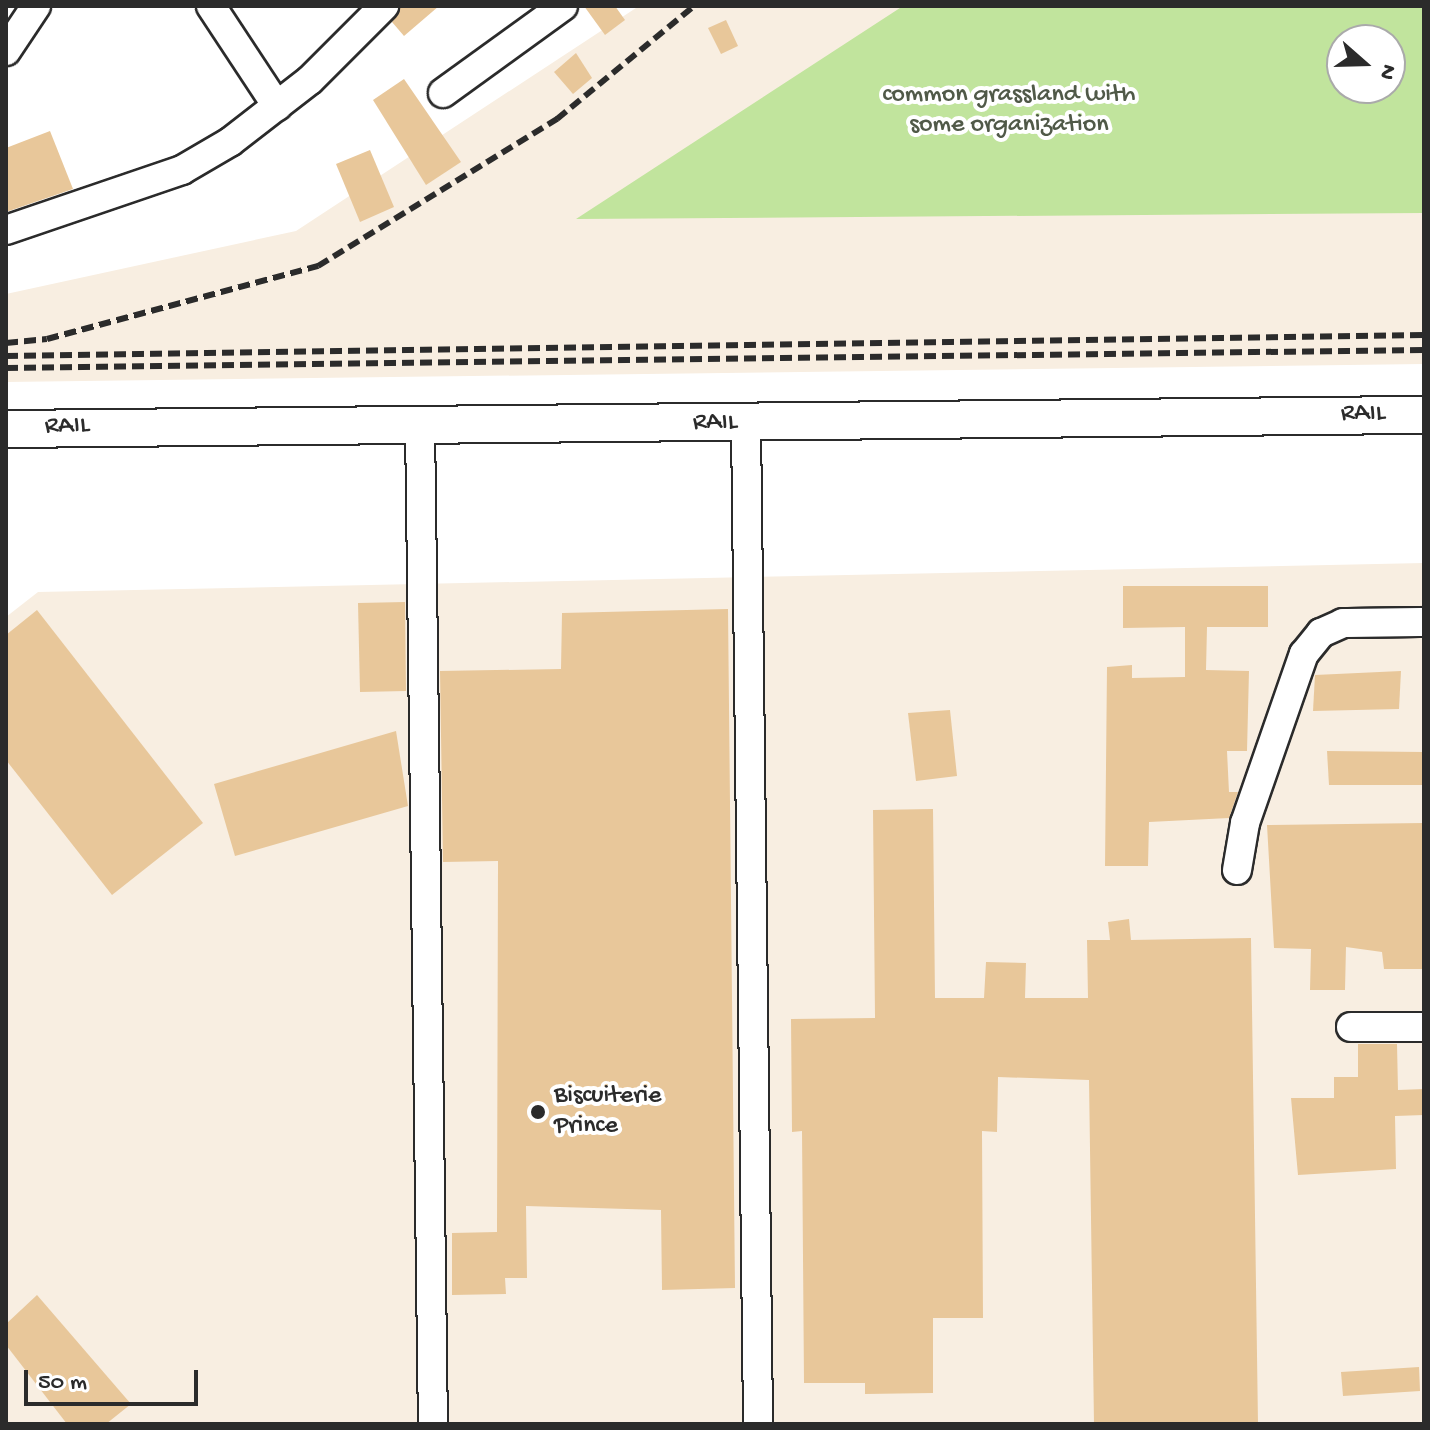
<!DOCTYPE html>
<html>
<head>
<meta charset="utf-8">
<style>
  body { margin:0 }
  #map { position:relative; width:1430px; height:1430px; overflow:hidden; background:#fff; font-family:"Gochi Hand",sans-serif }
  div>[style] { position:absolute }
  .built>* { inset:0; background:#f8eee1 }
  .green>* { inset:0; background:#c1e49d }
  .building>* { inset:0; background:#e8c79a }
  .roads { filter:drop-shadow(2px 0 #2b2b2b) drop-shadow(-2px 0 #2b2b2b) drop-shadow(0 2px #2b2b2b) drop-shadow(0 -2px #2b2b2b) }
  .minor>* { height:28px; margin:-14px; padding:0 14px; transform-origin:14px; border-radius:14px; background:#fff }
  .major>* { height:36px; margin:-18px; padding:0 18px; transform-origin:18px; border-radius:18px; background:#fff }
  .rail>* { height:6px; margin-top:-3px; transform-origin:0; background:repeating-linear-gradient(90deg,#2b2b2b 0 12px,transparent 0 18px) }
  .dots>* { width:22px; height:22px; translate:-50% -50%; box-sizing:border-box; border:4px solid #fff; border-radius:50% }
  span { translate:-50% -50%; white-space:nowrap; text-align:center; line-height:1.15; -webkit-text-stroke:8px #fff; paint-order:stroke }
  .park-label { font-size:26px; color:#505948 }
  .street-label { font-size:26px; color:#2b2b2b }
  .poi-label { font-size:26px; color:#2b2b2b }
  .left { translate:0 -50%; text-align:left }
  .frame { position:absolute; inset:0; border:8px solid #2b2b2b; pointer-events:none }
  .north { position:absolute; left:1326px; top:24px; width:80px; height:80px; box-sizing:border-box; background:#fff; border:2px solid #aaa; border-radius:50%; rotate:110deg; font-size:22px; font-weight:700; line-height:32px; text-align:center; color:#2b2b2b }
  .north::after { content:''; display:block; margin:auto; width:28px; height:36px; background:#2b2b2b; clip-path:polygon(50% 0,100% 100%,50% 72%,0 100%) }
  .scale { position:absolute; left:24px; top:1370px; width:174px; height:36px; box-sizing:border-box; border:4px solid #2b2b2b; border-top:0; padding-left:10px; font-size:24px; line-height:28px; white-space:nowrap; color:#2b2b2b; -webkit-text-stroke:6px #fff; paint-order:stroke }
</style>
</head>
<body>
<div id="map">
  <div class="built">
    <div style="clip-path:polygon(evenodd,639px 6px,1424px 6px,1424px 364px,6px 382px,6px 294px,296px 231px,639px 6px,1342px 40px,1390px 40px,1390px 88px,1342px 88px,1342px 40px)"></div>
    <div style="clip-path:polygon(1424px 563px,1424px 1424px,6px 1424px,6px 617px,38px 592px)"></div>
  </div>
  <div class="green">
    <div style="clip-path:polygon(evenodd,903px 6px,1424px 6px,1424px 213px,576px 219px,903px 6px,1342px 40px,1390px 40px,1390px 88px,1342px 88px,1342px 40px)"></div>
  </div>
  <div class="building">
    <div style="clip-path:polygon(401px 6px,439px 6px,404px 36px,392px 22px)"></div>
    <div style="clip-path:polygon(584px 6px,615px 6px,625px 20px,605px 35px)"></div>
    <div style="clip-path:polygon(726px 20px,738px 46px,721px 54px,708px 28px)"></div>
    <div style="clip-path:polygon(576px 53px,592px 78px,573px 94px,554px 72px)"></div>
    <div style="clip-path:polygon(404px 79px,461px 162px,426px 185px,373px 100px)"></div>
    <div style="clip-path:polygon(50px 131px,73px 189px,6px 212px,6px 148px)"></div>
    <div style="clip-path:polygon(370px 150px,394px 207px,360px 222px,336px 164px)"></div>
    <div style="clip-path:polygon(1123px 586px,1268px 586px,1268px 627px,1207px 627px,1206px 670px,1249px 671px,1247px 751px,1227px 751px,1229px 792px,1238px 792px,1229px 818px,1149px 822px,1148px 866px,1105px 866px,1107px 667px,1132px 665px,1132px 678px,1185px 677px,1185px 627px,1123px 628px)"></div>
    <div style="clip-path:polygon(405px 602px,406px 691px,360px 692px,358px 603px)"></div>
    <div style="clip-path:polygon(728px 609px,735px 1288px,662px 1290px,661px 1210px,526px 1206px,527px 1278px,505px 1278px,506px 1294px,452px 1295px,452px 1233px,497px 1232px,498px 861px,443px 862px,440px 671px,561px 669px,562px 613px)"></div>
    <div style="clip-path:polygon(37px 610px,203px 823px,112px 895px,6px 760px,6px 635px)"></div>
    <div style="clip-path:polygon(1401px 671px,1399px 709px,1313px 711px,1315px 675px)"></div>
    <div style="clip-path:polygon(950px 710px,957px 776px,916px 781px,908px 713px)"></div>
    <div style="clip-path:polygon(396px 731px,408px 806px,235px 856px,214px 784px)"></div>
    <div style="clip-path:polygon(1327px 751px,1424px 752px,1424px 785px,1329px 785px)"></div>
    <div style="clip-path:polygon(933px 809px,935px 998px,984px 998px,986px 962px,1026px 963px,1025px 998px,1088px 998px,1087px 940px,1110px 940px,1108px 922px,1129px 919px,1131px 940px,1251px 938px,1258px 1424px,1094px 1424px,1089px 1080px,998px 1077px,997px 1132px,982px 1131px,983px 1318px,933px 1318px,933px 1393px,865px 1394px,865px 1383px,804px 1383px,802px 1131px,792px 1132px,791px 1019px,875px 1018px,873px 810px)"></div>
    <div style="clip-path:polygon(1424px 823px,1424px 969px,1384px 969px,1382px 952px,1346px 947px,1345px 990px,1310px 990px,1311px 949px,1274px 948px,1267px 825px)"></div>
    <div style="clip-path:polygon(1358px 1044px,1397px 1044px,1398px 1090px,1424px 1089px,1424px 1115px,1395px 1116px,1396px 1169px,1298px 1175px,1291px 1098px,1334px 1098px,1334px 1077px,1358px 1077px)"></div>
    <div style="clip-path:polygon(37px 1295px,131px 1404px,106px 1424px,67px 1424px,6px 1345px,6px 1324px)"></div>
    <div style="clip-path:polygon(1419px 1367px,1420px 1391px,1343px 1396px,1341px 1372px)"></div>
  </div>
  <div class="roads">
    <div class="minor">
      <div style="left:211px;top:6px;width:120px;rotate:56.6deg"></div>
      <div style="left:6px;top:51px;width:54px;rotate:-56.3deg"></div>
      <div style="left:443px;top:93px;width:148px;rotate:-35.9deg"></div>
      <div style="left:6px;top:230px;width:186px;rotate:-18.8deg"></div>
      <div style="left:182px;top:170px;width:56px;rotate:-30.3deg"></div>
      <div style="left:230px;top:142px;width:101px;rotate:-37.8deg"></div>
      <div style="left:310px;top:80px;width:105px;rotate:-45deg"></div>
      <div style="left:420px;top:423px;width:1001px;rotate:89.26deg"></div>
      <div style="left:746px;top:424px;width:1000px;rotate:89.31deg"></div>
      <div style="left:1237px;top:870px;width:48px;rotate:-80.3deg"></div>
      <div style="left:1245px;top:823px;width:179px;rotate:-70.8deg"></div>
      <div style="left:1304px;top:654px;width:27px;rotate:-51deg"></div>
      <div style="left:1321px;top:633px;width:24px;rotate:-24deg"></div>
      <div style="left:1343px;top:623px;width:81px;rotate:-0.7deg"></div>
      <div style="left:1351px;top:1027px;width:73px"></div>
    </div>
    <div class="major">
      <div style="left:6px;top:429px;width:1418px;rotate:-0.57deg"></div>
    </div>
  </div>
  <div class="rail">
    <div style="left:6px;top:343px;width:41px;rotate:-5.6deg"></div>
    <div style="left:47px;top:339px;width:281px;rotate:-15.1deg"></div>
    <div style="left:318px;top:266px;width:281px;rotate:-31.6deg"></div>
    <div style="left:557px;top:119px;width:178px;rotate:-39.5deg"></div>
    <div style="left:6px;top:356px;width:1418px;rotate:-0.85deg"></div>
    <div style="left:6px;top:368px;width:1418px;rotate:-0.73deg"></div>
  </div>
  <div class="dots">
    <div style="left:538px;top:1112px;background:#2b2b2b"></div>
  </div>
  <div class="park-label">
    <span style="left:1009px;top:111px">common grassland with<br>some organization</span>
  </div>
  <div class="street-label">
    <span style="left:1363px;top:415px">RAIL</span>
    <span style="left:715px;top:424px">RAIL</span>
    <span style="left:67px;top:427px;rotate:-1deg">RAIL</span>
  </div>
  <div class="poi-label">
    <span class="left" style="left:554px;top:1112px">Biscuiterie<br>Prince</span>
  </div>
  <div class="frame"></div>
  <div class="north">N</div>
  <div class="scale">50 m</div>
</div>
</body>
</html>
